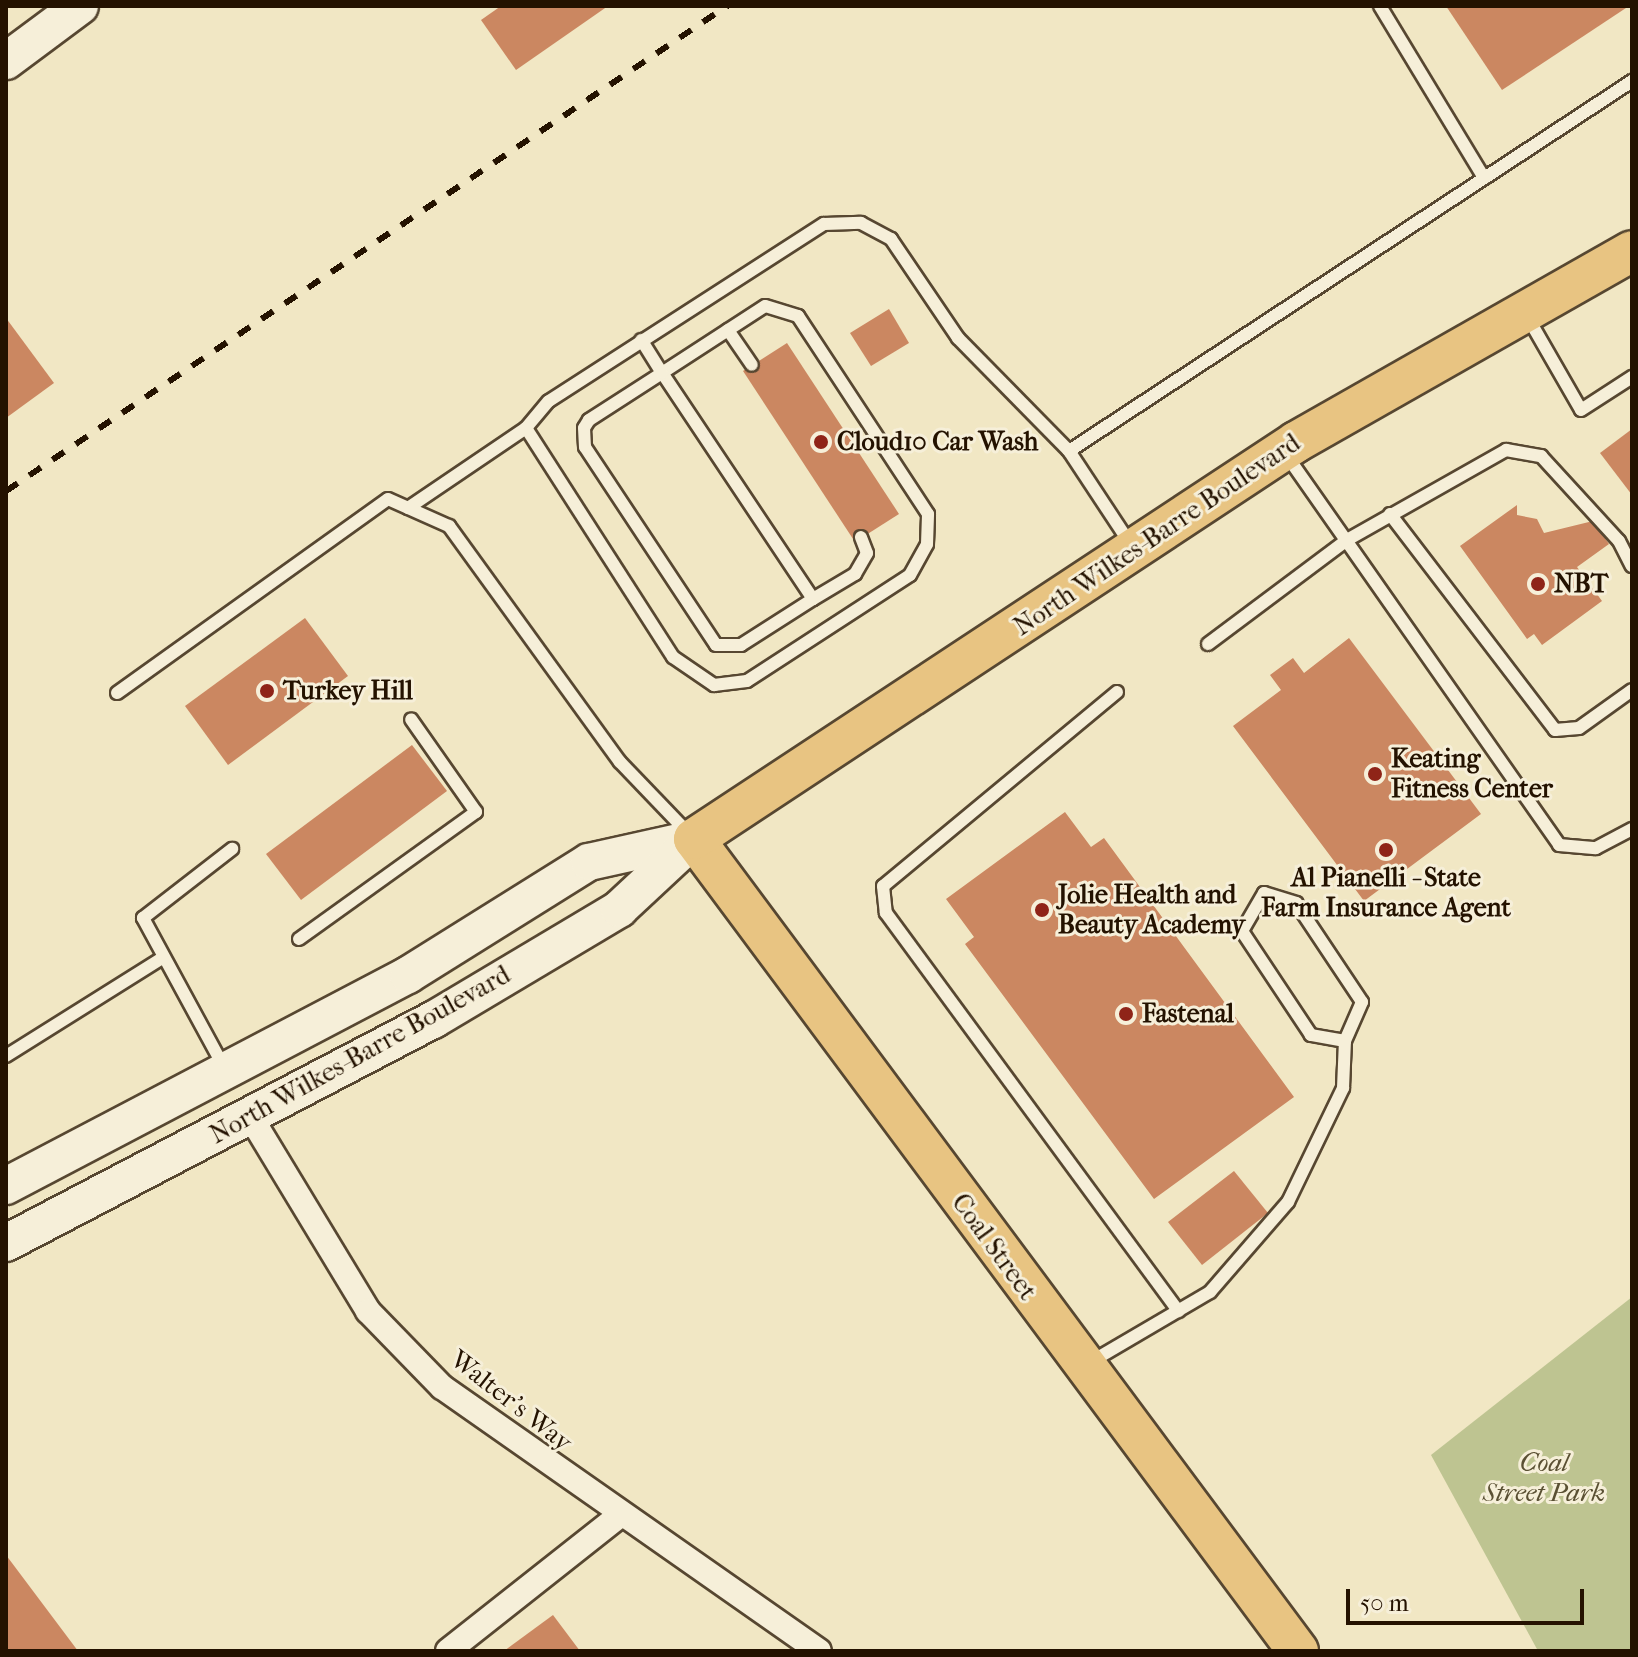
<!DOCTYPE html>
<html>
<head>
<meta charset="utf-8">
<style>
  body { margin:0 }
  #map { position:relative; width:1638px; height:1657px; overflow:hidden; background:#f1e7c4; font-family:"IM FELL French Canon",serif }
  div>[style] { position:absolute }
  .green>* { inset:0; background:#bec491 }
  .building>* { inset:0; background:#cb8761 }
  .roads { filter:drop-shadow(2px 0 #574731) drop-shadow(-2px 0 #574731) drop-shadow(0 2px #574731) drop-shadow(0 -2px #574731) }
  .lane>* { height:12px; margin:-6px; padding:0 6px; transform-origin:6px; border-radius:6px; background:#f6efd9 }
  .street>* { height:24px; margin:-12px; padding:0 12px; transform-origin:12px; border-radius:12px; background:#f6efd9 }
  .secondary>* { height:36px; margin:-18px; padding:0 18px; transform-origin:18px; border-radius:18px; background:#f6efd9 }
  .primary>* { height:40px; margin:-20px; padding:0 20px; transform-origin:20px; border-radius:20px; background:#e8c482 }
  .rail>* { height:6px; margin-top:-3px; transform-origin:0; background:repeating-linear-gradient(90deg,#241200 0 14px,transparent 0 28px) }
  .dots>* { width:22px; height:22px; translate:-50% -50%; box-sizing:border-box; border:4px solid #f6efd9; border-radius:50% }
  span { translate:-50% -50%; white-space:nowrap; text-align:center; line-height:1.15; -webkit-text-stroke:6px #f6efd9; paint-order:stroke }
  .poi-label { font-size:26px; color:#241200; font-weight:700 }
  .left { translate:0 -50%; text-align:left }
  .street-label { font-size:26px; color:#241200 }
  .park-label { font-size:26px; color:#5a5033; font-style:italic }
  .frame { position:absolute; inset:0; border:8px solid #241200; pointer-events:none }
  .scale { position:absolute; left:1346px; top:1589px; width:238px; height:36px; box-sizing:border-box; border:4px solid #241200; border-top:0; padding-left:10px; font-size:24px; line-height:28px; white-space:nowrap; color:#241200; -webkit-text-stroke:6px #f6efd9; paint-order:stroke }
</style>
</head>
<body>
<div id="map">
  <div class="green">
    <div style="clip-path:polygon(1632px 1297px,1632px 1651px,1538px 1651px,1431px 1455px)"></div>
  </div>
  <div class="building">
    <div style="clip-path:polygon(501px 6px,608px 6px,516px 70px,481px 20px)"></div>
    <div style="clip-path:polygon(1446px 6px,1629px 6px,1502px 90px)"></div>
    <div style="clip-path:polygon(889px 309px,909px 343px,871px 366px,850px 333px)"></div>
    <div style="clip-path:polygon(6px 318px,54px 383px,6px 418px)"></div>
    <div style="clip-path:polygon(787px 343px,899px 514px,855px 542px,743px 371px)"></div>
    <div style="clip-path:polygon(1632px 429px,1632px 495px,1600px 453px)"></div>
    <div style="clip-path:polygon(1517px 505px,1517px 515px,1537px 519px,1544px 533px,1593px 521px,1609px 544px,1577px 567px,1602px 601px,1542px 645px,1534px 634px,1527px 639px,1460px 546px)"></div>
    <div style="clip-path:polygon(305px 618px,348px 676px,228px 765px,185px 706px)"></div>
    <div style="clip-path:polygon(1349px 638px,1481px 814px,1364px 901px,1233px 726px,1281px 690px,1270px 675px,1293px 658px,1304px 673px)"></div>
    <div style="clip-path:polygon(412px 745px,447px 791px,301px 900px,266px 854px)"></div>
    <div style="clip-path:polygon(1065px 812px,1091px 847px,1104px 838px,1294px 1097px,1154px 1199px,965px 944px,974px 937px,946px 899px)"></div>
    <div style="clip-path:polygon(1234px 1171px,1268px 1213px,1202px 1265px,1168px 1222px)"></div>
    <div style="clip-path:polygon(6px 1555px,78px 1651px,6px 1651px)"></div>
    <div style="clip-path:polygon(553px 1615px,580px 1651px,504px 1651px)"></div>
  </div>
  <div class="roads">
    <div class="lane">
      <div style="left:1380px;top:6px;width:201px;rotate:58.8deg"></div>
      <div style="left:1527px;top:316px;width:108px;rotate:60.1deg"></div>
      <div style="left:1581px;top:410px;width:61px;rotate:-32.9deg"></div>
      <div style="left:728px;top:330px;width:42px;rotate:55.6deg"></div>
      <div style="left:526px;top:428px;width:272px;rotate:57.3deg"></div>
      <div style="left:673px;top:657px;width:50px;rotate:34.3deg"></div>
      <div style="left:714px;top:685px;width:33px;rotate:-7deg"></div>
      <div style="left:747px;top:681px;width:194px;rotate:-33deg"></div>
      <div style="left:910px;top:575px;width:35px;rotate:-61deg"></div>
      <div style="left:927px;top:544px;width:30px;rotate:-88deg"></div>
      <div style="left:928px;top:514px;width:237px;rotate:-123.3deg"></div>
      <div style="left:798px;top:316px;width:34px;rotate:-163deg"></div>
      <div style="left:765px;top:306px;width:123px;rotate:147deg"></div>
      <div style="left:662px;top:373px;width:87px;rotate:147.2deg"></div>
      <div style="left:589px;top:420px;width:9px;rotate:122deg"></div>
      <div style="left:584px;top:428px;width:19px;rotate:87deg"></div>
      <div style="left:585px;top:447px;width:237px;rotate:56.5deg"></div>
      <div style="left:716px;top:645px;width:25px"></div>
      <div style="left:741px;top:645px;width:85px;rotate:-32.6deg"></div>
      <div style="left:813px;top:599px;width:272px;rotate:-123.7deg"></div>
      <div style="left:662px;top:373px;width:39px;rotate:-122deg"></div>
      <div style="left:1287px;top:456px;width:475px;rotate:55deg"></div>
      <div style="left:1559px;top:845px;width:37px;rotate:5deg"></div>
      <div style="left:1596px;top:848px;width:41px;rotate:-27.8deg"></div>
      <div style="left:408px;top:508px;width:143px;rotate:-34.1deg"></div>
      <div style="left:526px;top:428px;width:35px;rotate:-50deg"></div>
      <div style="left:549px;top:401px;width:327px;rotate:-32.8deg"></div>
      <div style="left:824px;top:224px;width:37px;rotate:-2deg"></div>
      <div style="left:861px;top:223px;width:34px;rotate:28deg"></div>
      <div style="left:891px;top:239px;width:120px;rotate:55.9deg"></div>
      <div style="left:958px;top:338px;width:158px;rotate:45.5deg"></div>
      <div style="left:1390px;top:514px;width:272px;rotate:52.6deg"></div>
      <div style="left:1555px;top:730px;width:24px;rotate:-5deg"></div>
      <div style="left:1579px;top:728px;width:65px;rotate:-35.6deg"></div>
      <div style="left:1131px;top:545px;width:113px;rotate:-123.4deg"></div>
      <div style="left:1069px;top:451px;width:674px;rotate:-33.31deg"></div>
      <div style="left:813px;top:599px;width:49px;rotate:-30.8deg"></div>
      <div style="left:855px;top:574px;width:24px;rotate:-60deg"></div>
      <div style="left:867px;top:553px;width:17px;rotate:-111deg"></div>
      <div style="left:1208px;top:644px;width:174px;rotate:-36.8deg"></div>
      <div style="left:1347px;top:540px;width:183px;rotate:-29.5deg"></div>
      <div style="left:1506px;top:450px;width:36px;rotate:10deg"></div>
      <div style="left:1541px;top:456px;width:115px;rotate:47.5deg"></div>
      <div style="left:1619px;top:541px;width:28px;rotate:63deg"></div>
      <div style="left:1117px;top:692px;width:304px;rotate:140.3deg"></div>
      <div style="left:883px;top:886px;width:27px;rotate:84deg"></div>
      <div style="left:886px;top:913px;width:494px;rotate:53.7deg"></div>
      <div style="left:117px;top:693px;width:333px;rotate:-35.6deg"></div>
      <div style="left:388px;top:499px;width:67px;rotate:23.9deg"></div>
      <div style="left:449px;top:526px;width:291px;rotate:54.1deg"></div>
      <div style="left:620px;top:762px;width:100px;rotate:46.2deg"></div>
      <div style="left:1264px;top:893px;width:34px;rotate:17deg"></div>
      <div style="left:1296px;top:903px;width:119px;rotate:56.3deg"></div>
      <div style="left:1362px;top:1002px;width:43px;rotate:113.6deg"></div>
      <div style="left:1345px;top:1041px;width:35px;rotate:-170deg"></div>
      <div style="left:1311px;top:1035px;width:125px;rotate:-123.6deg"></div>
      <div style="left:1242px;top:931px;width:44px;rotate:-59.9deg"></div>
      <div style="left:299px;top:939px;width:218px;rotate:-35.7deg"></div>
      <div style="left:476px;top:812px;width:113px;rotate:-125deg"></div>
      <div style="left:6px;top:1056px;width:184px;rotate:-32.1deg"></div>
      <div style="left:225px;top:1069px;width:172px;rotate:-118.5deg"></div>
      <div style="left:143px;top:918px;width:113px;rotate:-37.8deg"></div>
      <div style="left:1089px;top:1363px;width:140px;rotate:-30.4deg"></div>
      <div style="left:1210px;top:1292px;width:119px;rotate:-49.1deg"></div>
      <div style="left:1288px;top:1202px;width:127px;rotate:-64.2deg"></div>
      <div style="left:1343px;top:1088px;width:47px;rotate:-87.6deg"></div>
    </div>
    <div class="street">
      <div style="left:250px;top:1116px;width:228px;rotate:58.8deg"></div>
      <div style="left:368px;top:1311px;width:106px;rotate:45.8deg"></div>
      <div style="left:442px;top:1387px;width:460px;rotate:35deg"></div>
      <div style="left:448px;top:1651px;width:218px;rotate:-38.3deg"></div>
    </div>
    <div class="secondary">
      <div style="left:6px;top:61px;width:92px;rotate:-36.6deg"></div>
      <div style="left:6px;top:1186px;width:454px;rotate:-27.7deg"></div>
      <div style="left:408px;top:975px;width:213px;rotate:-32deg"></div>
      <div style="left:589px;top:862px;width:107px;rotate:-12.5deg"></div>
      <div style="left:6px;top:1243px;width:482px;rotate:-27.6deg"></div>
      <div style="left:433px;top:1020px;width:217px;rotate:-30.8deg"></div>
      <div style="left:619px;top:909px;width:103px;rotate:-43deg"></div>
    </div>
    <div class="primary">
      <div style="left:1298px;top:1651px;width:1012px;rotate:-126.64deg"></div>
      <div style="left:694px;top:839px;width:721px;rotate:-33.4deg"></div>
      <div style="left:1296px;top:442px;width:386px;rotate:-29.6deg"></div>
    </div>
  </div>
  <div class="rail">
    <div style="left:6px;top:491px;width:869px;rotate:-33.93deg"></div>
  </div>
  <div class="dots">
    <div style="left:821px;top:442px;background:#8f2418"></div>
    <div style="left:1538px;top:584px;background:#8f2418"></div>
    <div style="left:267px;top:691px;background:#8f2418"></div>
    <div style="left:1375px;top:774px;background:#8f2418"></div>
    <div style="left:1386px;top:850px;background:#8f2418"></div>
    <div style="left:1042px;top:910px;background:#8f2418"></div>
    <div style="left:1126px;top:1014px;background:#8f2418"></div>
  </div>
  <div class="poi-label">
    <span class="left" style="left:837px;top:442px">Cloud10 Car Wash</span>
    <span class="left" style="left:1554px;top:584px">NBT</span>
    <span class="left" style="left:283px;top:691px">Turkey Hill</span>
    <span class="left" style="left:1391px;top:774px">Keating<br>Fitness Center</span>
    <span style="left:1386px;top:893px">Al Pianelli - State<br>Farm Insurance Agent</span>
    <span class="left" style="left:1058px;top:910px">Jolie Health and<br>Beauty Academy</span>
    <span class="left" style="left:1142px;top:1014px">Fastenal</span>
  </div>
  <div class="street-label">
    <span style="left:1157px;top:535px;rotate:-34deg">North Wilkes-Barre Boulevard</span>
    <span style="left:360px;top:1055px;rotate:-29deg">North Wilkes-Barre Boulevard</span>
    <span style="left:994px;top:1247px;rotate:54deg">Coal Street</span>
    <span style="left:511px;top:1401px;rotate:38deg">Walter's Way</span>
  </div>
  <div class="park-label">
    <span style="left:1544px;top:1478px">Coal<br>Street Park</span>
  </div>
  <div class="frame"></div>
  <div class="scale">50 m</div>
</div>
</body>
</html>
